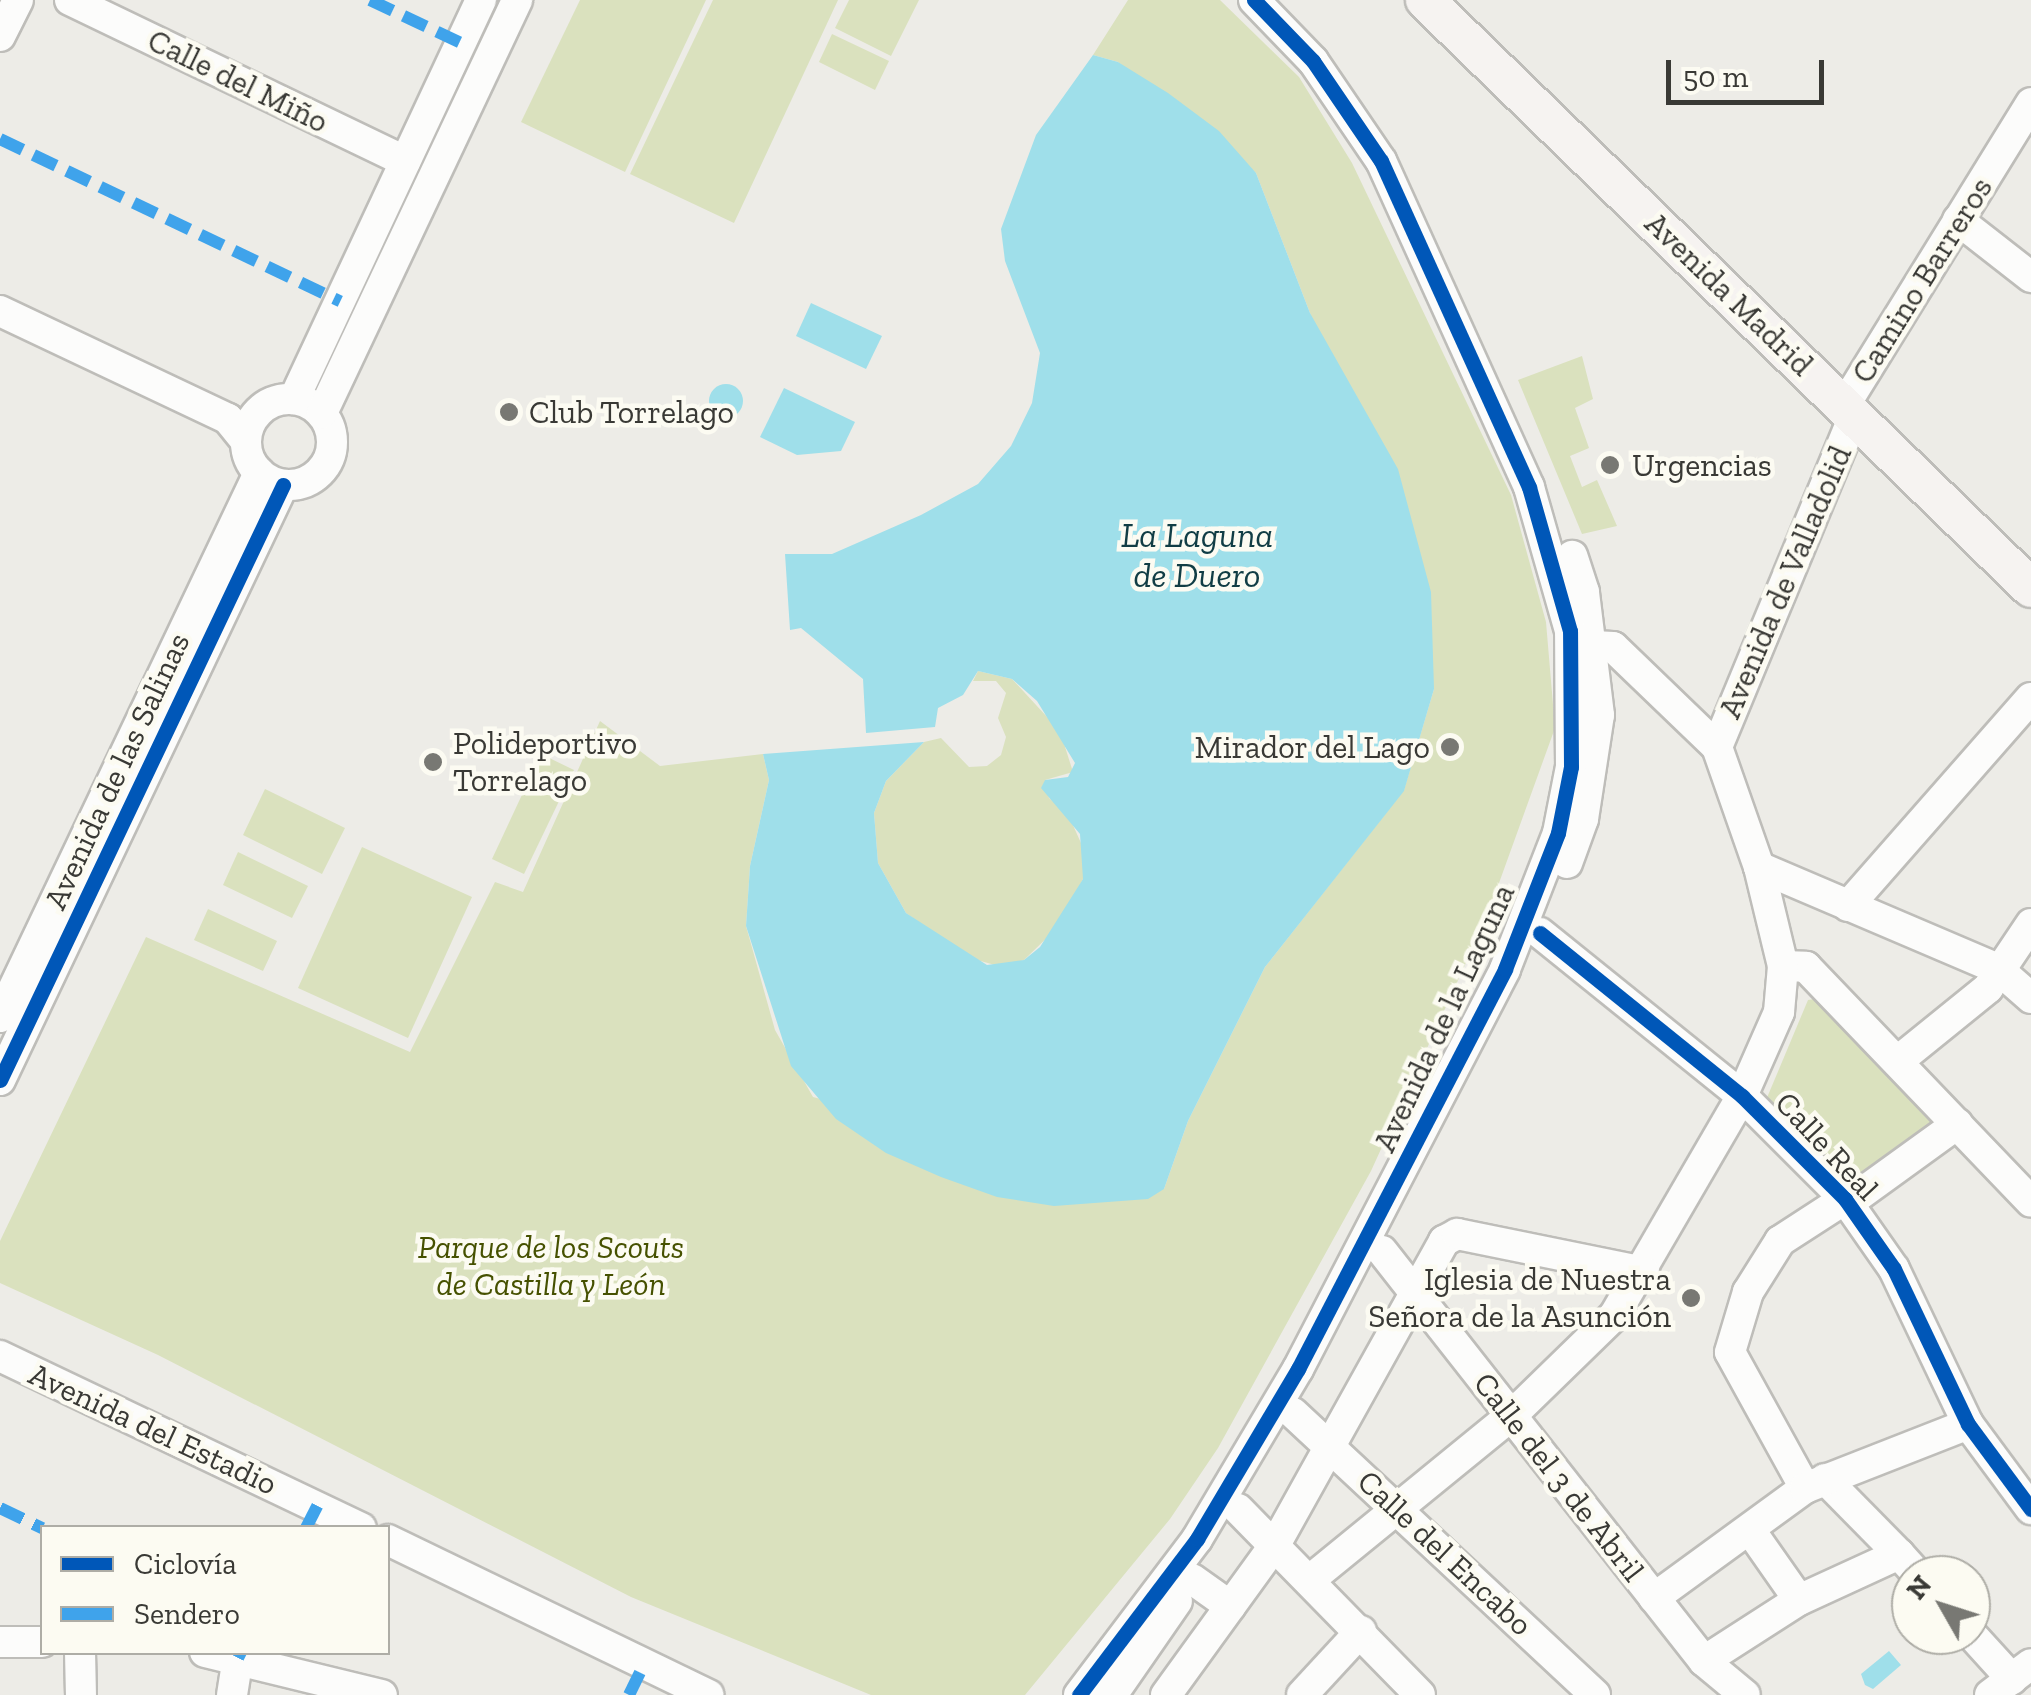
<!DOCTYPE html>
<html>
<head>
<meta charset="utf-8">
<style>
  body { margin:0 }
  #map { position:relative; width:2031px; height:1695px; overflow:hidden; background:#edece7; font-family:"Zilla Slab",serif }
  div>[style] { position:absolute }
  .green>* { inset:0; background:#dae1be }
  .water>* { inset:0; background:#9fdfea }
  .round { border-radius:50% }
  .roads { filter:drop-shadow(2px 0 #bebdb9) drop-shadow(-2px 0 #bebdb9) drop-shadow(0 2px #bebdb9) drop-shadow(0 -2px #bebdb9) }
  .minor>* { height:30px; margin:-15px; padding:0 15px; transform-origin:15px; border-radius:15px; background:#fcfcfb }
  .minor>.ring { margin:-15px; padding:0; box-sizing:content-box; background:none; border:30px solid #fcfcfb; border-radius:50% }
  .major>* { height:38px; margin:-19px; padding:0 19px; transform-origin:19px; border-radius:19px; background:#f6f3f1 }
  .quiet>* { height:12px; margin-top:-6px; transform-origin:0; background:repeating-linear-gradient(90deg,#3fa3eb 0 25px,transparent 0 37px) }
  .cycleway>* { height:15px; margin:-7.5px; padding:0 7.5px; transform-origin:7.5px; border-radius:7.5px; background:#0057b8 }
  .dots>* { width:28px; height:28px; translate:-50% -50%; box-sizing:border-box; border:5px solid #fcfbf2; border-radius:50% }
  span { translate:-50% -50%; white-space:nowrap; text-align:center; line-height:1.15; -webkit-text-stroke:9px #fcfbf2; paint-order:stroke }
  .street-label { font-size:32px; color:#393935 }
  .poi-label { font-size:32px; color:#393935 }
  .left { translate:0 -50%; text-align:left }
  .right { translate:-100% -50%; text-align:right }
  .park-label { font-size:32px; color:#465100; font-style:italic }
  .water-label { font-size:35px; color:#113d45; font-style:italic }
  .legend { position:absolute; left:40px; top:1525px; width:350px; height:130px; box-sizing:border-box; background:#fcfbf2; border:2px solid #aeada6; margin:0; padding:12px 18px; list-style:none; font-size:30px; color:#393935 }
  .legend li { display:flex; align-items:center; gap:20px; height:50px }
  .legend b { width:50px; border:2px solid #aeada6 }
  .north { position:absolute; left:1891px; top:1555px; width:100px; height:100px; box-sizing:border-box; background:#fcfbf2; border:2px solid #aeada6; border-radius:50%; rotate:309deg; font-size:28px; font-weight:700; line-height:40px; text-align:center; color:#393935 }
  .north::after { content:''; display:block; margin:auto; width:35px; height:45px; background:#787873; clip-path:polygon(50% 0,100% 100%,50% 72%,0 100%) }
  .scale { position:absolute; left:1666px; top:60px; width:158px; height:45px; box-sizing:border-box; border:5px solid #393935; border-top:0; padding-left:12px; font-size:30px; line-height:35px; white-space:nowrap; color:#393935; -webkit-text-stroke:8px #fcfbf2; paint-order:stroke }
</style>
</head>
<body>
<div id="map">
  <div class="green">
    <div style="clip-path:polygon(580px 0,706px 0,625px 172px,521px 122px)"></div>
    <div style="clip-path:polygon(713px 0,838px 0,734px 223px,630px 174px)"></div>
    <div style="clip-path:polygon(849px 0,919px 0,891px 56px,835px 28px)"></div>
    <div style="clip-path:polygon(1128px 0,1220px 0,1299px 77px,1352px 163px,1511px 495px,1546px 622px,1555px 728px,1486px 919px,1371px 1171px,1218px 1448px,1170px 1519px,1025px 1695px,871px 1695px,631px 1597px,158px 1355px,0 1283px,0 1241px,146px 937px,410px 1052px,495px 882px,523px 892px,600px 721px,660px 766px,763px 754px,769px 780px,750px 866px,746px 926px,775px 1030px,813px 1097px,1164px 1189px,1188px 1121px,1265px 967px,1404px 790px,1434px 689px,1310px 313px,1256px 173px,1118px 62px,1093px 55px)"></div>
    <div style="clip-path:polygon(832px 34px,889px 61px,875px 90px,819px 62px)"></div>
    <div style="clip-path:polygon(1582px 356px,1593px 399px,1575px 408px,1589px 448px,1570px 456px,1582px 487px,1597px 480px,1617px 526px,1582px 534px,1518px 380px)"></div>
    <div style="clip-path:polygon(978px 671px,1012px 679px,1060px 731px,1073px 772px,1045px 780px,1049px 798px,1068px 814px,1085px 852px,1083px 879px,1059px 926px,1024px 960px,1002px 967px,970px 958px,906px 913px,878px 863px,874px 813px,886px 781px,924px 742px,941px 738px,969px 767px,987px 766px,1001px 755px,1006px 737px,998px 718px,1006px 693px,996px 681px,973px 681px)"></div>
    <div style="clip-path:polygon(541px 754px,574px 770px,524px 874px,492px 859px)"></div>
    <div style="clip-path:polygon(265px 789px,345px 828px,322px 874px,243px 835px)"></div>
    <div style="clip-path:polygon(362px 847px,472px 897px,408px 1038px,298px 988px)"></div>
    <div style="clip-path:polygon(238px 852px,308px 886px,292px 918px,223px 885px)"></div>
    <div style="clip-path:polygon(208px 909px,277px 941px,263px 971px,194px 940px)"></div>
    <div style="clip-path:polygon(1820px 998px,1936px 1127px,1850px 1189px,1766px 1100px,1808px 1000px)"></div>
  </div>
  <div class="water">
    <div style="clip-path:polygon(1093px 55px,1118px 62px,1168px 93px,1219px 131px,1256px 173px,1310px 313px,1398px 469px,1431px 592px,1434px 689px,1404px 791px,1265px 967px,1188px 1121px,1164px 1189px,1148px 1199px,1054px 1206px,997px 1197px,941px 1177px,886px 1153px,836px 1119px,791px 1066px,746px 926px,750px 866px,769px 780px,763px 754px,924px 742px,886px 781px,874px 813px,878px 863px,906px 913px,987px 965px,1024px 960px,1040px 947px,1083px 879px,1080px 834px,1041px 788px,1045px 780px,1068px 777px,1075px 763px,1037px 701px,1012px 679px,978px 671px,963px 695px,938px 708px,935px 727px,866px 733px,863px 679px,801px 628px,790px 630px,785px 554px,832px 554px,921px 515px,978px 484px,1011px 446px,1032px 403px,1040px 353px,1005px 261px,1001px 229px,1036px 135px)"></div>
    <div style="clip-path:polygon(811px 303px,882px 336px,866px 369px,796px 336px)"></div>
    <div class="round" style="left:709px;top:384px;width:34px;height:34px"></div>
    <div style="clip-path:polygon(784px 388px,855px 422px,841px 451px,797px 455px,760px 437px)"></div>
    <div style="clip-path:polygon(1889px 1651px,1901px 1665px,1873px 1689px,1865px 1685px,1861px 1674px)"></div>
  </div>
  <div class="roads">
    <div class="minor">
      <div style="left:70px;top:0;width:372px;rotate:25.7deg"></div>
      <div style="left:0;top:36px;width:40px;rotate:-63.4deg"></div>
      <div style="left:1958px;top:220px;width:93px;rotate:38deg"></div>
      <div style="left:0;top:311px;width:252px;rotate:25.3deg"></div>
      <div style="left:228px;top:419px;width:28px;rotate:51deg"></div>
      <div style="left:294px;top:399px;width:441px;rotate:-64.9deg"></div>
      <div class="ring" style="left:246px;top:399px;width:56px;height:56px"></div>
      <div style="left:1844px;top:406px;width:356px;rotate:-58.3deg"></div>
      <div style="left:322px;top:413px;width:457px;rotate:-64.7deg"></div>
      <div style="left:1717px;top:747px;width:357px;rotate:-67.5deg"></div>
      <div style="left:1567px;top:863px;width:47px;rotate:-70deg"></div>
      <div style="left:1583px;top:819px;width:105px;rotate:-81.3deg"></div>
      <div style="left:1599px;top:715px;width:124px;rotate:-97deg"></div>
      <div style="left:1584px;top:592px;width:38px;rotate:-108deg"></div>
      <div style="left:1759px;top:867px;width:260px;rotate:23.1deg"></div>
      <div style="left:1998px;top:969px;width:44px;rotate:41.3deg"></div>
      <div style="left:1848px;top:906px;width:277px;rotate:-48.7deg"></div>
      <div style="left:1540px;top:933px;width:260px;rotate:38.9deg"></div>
      <div style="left:1742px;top:1096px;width:146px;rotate:45deg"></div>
      <div style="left:1845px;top:1199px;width:85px;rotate:55deg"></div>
      <div style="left:1894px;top:1269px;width:172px;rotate:64.5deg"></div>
      <div style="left:1968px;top:1424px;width:106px;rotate:53.5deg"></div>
      <div style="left:1783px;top:966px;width:23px;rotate:2deg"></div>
      <div style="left:1806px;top:967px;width:325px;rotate:46.2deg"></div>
      <div style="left:0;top:1017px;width:603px;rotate:-64.54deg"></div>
      <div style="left:1898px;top:1061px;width:116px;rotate:-39deg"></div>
      <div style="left:1988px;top:988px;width:77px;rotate:-56.1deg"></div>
      <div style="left:0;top:1080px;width:659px;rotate:-64.56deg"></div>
      <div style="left:1848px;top:1203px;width:135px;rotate:-35.9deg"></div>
      <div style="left:1382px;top:1251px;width:521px;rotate:51.86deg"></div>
      <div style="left:1704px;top:1661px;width:53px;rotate:39.7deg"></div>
      <div style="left:0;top:1356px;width:400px;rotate:25.5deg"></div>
      <div style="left:1293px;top:1413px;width:413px;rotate:43deg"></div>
      <div style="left:1825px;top:1479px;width:105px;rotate:45.4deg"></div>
      <div style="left:1805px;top:1488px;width:155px;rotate:-118.9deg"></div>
      <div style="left:1730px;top:1352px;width:63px;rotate:-73.3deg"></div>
      <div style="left:1748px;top:1292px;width:60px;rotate:-57.9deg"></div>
      <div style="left:1780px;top:1241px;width:77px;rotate:-32.9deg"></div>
      <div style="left:1238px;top:1509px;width:260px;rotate:45.6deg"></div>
      <div style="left:1750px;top:1530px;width:85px;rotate:55deg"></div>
      <div style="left:388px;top:1540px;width:356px;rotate:25.8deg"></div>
      <div style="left:1192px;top:1579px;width:47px;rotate:35.4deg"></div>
      <div style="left:1311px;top:1579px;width:258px;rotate:-39.2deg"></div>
      <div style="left:1511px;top:1416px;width:144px;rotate:-44.2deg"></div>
      <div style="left:1614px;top:1316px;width:255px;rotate:-59.8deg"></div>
      <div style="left:1742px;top:1096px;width:92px;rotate:-66.2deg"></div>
      <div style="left:1779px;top:1012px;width:46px;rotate:-85deg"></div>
      <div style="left:1783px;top:966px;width:102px;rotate:-103.6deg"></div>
      <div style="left:1759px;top:867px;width:127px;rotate:-109.3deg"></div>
      <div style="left:1717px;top:747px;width:144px;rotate:-136.1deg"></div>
      <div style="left:1613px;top:647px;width:39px;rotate:-177deg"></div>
      <div style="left:1654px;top:1598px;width:187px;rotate:-36.1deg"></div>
      <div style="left:1805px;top:1488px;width:175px;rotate:-21.4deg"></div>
      <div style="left:1971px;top:1634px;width:61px;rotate:47.7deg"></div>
      <div style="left:0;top:1642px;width:42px"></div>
      <div style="left:80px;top:1652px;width:43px;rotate:88.7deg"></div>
      <div style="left:205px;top:1652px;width:182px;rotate:13.7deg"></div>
      <div style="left:1704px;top:1661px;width:113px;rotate:-32.7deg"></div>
      <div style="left:1799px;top:1600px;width:110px;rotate:-24.7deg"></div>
      <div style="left:1899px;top:1554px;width:28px;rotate:48deg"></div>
      <div style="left:232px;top:1695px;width:37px;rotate:-81deg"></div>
      <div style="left:1079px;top:1695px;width:196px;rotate:-52.9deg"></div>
      <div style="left:1197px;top:1539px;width:198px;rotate:-59.3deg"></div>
      <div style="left:1298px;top:1369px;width:450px;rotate:-62.6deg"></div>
      <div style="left:1505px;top:969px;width:146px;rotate:-68.7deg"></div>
      <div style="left:1558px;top:833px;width:67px;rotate:-78.9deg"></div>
      <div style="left:1571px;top:767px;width:136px;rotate:-90.4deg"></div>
      <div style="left:1570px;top:631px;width:150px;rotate:-105.9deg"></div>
      <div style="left:1529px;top:487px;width:358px;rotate:-114.4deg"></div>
      <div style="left:1381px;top:161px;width:121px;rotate:-124.2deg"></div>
      <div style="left:1313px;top:61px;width:85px;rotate:-134deg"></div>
      <div style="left:1112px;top:1695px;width:114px;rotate:-55.3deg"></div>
      <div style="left:1166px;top:1695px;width:188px;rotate:-54.1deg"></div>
      <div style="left:1276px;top:1543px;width:346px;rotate:-60.9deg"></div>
      <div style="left:1444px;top:1241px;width:15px;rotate:-28deg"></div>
      <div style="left:1457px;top:1234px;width:191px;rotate:11.5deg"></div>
      <div style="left:1302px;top:1695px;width:87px;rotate:-47.3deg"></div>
      <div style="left:1990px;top:1695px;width:51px;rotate:-37.1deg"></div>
    </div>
    <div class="major">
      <div style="left:1425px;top:0;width:844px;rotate:44.14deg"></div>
    </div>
  </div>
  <div class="quiet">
    <div style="left:370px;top:0;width:101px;rotate:25.3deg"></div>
    <div style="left:0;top:139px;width:377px;rotate:25.5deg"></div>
    <div style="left:0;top:1508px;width:47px;rotate:25.5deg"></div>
    <div style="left:306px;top:1528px;width:25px;rotate:-63deg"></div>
    <div style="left:238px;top:1658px;width:7px;rotate:-63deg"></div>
    <div style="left:629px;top:1695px;width:34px;rotate:-64deg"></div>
  </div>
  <div class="cycleway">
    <div style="left:1540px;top:933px;width:260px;rotate:38.9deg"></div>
    <div style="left:1742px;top:1096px;width:146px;rotate:45deg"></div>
    <div style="left:1845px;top:1199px;width:85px;rotate:55deg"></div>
    <div style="left:1894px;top:1269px;width:172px;rotate:64.5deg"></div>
    <div style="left:1968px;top:1424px;width:106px;rotate:53.5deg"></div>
    <div style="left:0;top:1080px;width:659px;rotate:-64.56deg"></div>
    <div style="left:1079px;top:1695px;width:196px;rotate:-52.9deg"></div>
    <div style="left:1197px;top:1539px;width:198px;rotate:-59.3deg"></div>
    <div style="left:1298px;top:1369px;width:450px;rotate:-62.6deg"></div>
    <div style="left:1505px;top:969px;width:146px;rotate:-68.7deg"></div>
    <div style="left:1558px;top:833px;width:67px;rotate:-78.9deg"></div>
    <div style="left:1571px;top:767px;width:136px;rotate:-90.4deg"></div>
    <div style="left:1570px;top:631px;width:150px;rotate:-105.9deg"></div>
    <div style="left:1529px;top:487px;width:358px;rotate:-114.4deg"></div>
    <div style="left:1381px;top:161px;width:121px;rotate:-124.2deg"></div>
    <div style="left:1313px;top:61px;width:85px;rotate:-134deg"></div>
  </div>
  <div class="dots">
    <div style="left:509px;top:412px;background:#787873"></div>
    <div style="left:1610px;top:465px;background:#787873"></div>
    <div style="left:1450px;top:747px;background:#787873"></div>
    <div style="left:433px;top:762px;background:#787873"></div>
    <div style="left:1691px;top:1298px;background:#787873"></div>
  </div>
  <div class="street-label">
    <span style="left:238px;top:81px;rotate:26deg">Calle del Miño</span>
    <span style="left:1922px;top:280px;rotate:-58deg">Camino Barreros</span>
    <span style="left:1729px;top:294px;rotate:44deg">Avenida Madrid</span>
    <span style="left:1785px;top:582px;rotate:-67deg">Avenida de Valladolid</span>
    <span style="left:117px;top:771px;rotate:-65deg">Avenida de las Salinas</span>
    <span style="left:1444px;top:1018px;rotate:-65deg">Avenida de la Laguna</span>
    <span style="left:1827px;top:1146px;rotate:47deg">Calle Real</span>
    <span style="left:153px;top:1429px;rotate:25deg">Avenida del Estadio</span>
    <span style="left:1559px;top:1477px;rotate:52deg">Calle del 3 de Abril</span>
    <span style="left:1445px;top:1553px;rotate:43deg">Calle del Encabo</span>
  </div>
  <div class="poi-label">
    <span class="left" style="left:529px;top:412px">Club Torrelago</span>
    <span class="left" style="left:1632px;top:465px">Urgencias</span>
    <span class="left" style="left:453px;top:762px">Polideportivo<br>Torrelago</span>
    <span class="right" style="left:1430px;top:747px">Mirador del Lago</span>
    <span class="right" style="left:1671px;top:1298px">Iglesia de Nuestra<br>Señora de la Asunción</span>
  </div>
  <div class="park-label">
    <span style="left:551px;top:1266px">Parque de los Scouts<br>de Castilla y León</span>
  </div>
  <div class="water-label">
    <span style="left:1197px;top:555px">La Laguna<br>de Duero</span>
  </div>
  <ul class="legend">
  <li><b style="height:12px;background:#0057b8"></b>Ciclovía</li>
  <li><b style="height:12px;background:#3fa3eb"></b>Sendero</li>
  </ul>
  <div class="north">N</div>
  <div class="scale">50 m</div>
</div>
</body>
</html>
